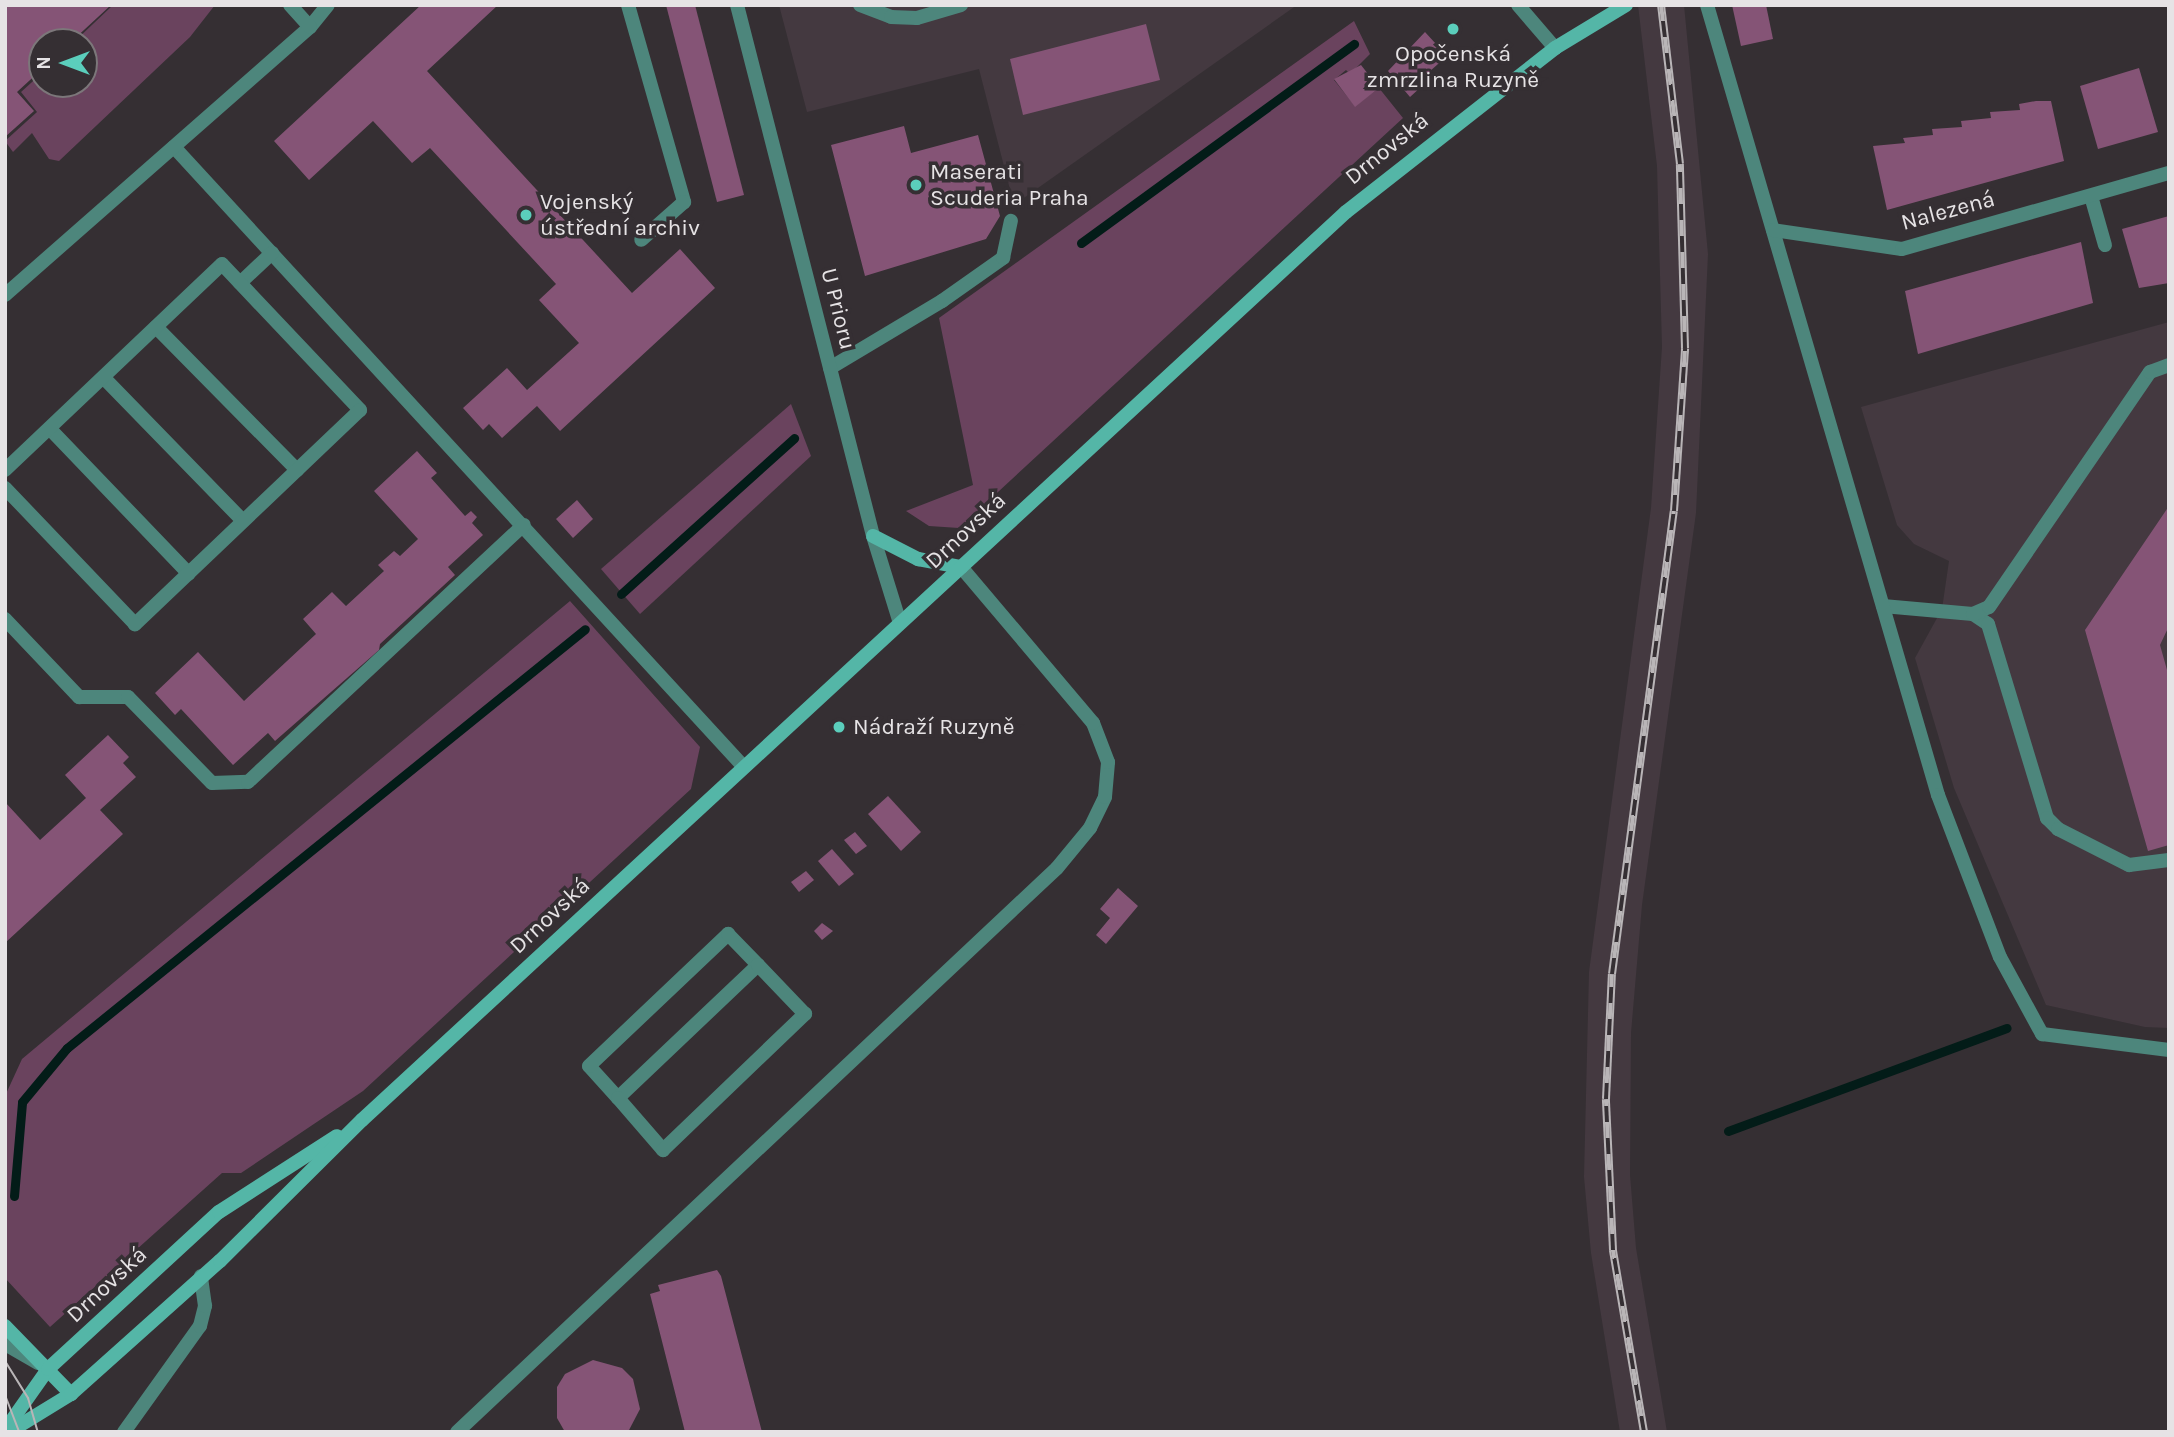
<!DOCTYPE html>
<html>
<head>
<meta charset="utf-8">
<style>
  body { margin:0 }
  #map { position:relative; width:2174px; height:1437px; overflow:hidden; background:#352f33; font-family:Karla,sans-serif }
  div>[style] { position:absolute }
  .built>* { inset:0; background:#443940 }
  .green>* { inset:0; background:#6a435e }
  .stream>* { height:9px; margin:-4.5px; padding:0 4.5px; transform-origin:4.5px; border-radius:4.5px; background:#031c18 }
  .building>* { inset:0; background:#855476 }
  .lane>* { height:14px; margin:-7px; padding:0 7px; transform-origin:7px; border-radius:7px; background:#4d867c }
  .street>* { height:14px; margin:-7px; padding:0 7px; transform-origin:7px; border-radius:7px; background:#4d867c }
  .secondary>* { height:14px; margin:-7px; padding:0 7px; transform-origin:7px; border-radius:7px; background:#54b6a7 }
  .tram>* { height:2px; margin:-1px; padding:0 1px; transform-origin:1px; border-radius:1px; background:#b9b5b7 }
  .rail>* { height:8px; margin-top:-4px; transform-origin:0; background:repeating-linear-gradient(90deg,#352f33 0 16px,#b9b5b7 0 32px); box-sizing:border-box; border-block:2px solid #b9b5b7 }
  .dots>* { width:19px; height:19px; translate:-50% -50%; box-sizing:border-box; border:4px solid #352f33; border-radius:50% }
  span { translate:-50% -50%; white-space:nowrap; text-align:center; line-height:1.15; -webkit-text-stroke:7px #352f33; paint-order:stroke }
  .poi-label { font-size:23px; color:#e6e3e5 }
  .left { translate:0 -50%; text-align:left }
  .street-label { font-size:23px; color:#e6e3e5 }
  .frame { position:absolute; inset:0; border:7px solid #e6e3e5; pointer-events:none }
  .north { position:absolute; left:28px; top:28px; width:70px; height:70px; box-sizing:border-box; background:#352f33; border:2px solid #7c777a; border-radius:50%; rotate:270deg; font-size:19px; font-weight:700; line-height:28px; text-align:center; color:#e6e3e5 }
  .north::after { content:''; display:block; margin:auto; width:24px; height:32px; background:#5bcebc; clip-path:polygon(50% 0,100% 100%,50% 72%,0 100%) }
</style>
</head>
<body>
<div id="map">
  <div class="built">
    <div style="clip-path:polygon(779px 5px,1297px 5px,1014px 205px,979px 69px,807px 112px)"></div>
    <div style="clip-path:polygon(1638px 5px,1684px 5px,1708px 254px,1696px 513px,1642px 905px,1631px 1033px,1630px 1175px,1636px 1248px,1667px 1432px,1620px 1432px,1591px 1253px,1584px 1177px,1589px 972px,1651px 508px,1662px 347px,1657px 166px)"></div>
    <div style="clip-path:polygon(2169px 322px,2169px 1028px,2145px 1027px,2046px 1005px,1954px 788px,1915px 658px,1942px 609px,1949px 561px,1914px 544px,1897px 525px,1861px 407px)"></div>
  </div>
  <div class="green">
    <div style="clip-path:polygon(113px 5px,215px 5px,190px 37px,59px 161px,49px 159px,32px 133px,13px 152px,5px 141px,37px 112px,21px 92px,42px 73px,42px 84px,84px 84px,84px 42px,74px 42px)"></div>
    <div style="clip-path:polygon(1354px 21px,1370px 54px,1350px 74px,1346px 70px,1334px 80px,1355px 106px,1379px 88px,1403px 118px,959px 528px,929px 526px,906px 511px,973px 485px,939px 318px)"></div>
    <div style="clip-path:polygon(791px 404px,811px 456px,640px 614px,601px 569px)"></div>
    <div style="clip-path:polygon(570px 601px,700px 747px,691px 789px,363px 1091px,241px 1173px,222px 1173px,50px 1327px,5px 1278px,5px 1096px,22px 1059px)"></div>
  </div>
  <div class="stream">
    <div style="left:1081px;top:243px;width:338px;rotate:-36.1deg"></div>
    <div style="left:621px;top:594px;width:233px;rotate:-42deg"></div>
    <div style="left:1728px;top:1131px;width:297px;rotate:-20.3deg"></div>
    <div style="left:14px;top:1196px;width:94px;rotate:-85.1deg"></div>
    <div style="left:22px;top:1102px;width:70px;rotate:-50.2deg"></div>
    <div style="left:67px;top:1048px;width:666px;rotate:-38.97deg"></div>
  </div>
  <div class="building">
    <div style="clip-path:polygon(5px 5px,111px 5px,71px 42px,42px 42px,42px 69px,17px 92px,34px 111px,5px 137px)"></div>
    <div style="clip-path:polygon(421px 5px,498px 5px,427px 71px,632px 293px,680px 249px,715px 288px,560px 431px,537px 406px,502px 438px,489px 424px,483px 430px,463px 408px,507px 368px,527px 390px,579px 343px,539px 300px,556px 284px,430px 148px,412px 163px,373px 121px,309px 180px,274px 141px)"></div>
    <div style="clip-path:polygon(666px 5px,695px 5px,744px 195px,717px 202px)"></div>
    <div style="clip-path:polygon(1732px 5px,1766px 5px,1773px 39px,1741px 46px)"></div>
    <div style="clip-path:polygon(1146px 24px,1160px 80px,1023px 115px,1010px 59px)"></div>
    <div style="clip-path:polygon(1425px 32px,1447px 56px,1429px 72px,1433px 76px,1410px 97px,1388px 71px)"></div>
    <div style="clip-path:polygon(1361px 65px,1379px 88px,1355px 107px,1334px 79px)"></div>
    <div style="clip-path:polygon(2139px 68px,2158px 132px,2098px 149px,2080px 86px)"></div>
    <div style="clip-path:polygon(2036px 101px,2051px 101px,2064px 161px,1887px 210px,1873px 146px,1905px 143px,1903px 138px,1933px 135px,1932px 129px,1962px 127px,1961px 121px,1991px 118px,1990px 112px,2020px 110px,2019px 104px)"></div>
    <div style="clip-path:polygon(904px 126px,911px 153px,978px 135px,1000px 216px,986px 239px,865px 276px,831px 145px)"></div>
    <div style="clip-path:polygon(2169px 216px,2169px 283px,2139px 288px,2122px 229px)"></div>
    <div style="clip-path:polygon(2081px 242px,2093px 303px,1918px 354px,1905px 291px)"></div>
    <div style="clip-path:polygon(417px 451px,437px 473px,431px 478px,465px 516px,471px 511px,477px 517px,472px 523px,483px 535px,448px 567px,455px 575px,380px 644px,379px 650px,275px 741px,268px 733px,233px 765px,181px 709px,175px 715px,155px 693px,198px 652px,244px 701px,316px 634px,303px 619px,332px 592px,346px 606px,384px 571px,378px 565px,394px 551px,400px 556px,418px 539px,374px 491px)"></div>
    <div style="clip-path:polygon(577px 500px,593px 519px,573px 538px,556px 519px)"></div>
    <div style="clip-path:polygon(2169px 506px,2169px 626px,2160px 645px,2169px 677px,2169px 845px,2148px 851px,2085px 630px)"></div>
    <div style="clip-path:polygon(108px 735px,129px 757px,123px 763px,136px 777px,100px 810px,123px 834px,5px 943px,5px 802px,40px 840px,86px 798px,65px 775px)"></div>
    <div style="clip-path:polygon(888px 796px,921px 832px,901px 851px,868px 814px)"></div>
    <div style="clip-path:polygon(855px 832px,867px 846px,856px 854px,844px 840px)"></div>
    <div style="clip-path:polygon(832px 849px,854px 874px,839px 886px,818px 861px)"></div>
    <div style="clip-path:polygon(806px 871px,814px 880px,799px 892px,791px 882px)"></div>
    <div style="clip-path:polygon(1118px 888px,1138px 906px,1106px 944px,1096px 935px,1110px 918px,1100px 909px)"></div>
    <div style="clip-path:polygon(822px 923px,833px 931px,822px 940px,814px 931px)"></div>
    <div style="clip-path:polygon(717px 1270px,721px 1276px,762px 1432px,685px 1432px,650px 1294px,660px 1291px,658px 1285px)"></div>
    <div style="clip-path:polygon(593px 1360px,622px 1368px,633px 1379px,640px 1409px,628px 1432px,565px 1432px,557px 1418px,557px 1387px,565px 1374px)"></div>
  </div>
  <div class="lane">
    <div style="left:628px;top:5px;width:205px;rotate:74.1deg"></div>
    <div style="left:684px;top:202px;width:57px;rotate:138.5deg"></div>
    <div style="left:860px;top:5px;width:33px;rotate:21deg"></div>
    <div style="left:891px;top:17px;width:26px;rotate:2deg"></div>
    <div style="left:917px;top:18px;width:46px;rotate:-16.5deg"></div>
    <div style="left:1518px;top:5px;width:57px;rotate:49.3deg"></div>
    <div style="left:310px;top:27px;width:28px;rotate:-51deg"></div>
    <div style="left:174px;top:147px;width:842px;rotate:47.41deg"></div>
    <div style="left:240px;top:283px;width:44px;rotate:-43.2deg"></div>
    <div style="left:5px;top:295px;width:406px;rotate:-41.3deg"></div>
    <div style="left:310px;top:27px;width:30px;rotate:-132deg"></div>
    <div style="left:156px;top:327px;width:201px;rotate:45.4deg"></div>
    <div style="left:830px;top:368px;width:131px;rotate:-30.9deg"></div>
    <div style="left:942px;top:301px;width:75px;rotate:-35.2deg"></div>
    <div style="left:1003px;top:258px;width:38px;rotate:-78deg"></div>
    <div style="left:104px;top:378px;width:199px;rotate:45.8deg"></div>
    <div style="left:51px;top:430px;width:199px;rotate:46.2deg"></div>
    <div style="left:5px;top:470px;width:299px;rotate:-43.5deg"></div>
    <div style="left:222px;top:264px;width:201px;rotate:46.6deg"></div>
    <div style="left:360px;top:410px;width:311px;rotate:136.4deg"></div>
    <div style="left:135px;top:624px;width:188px;rotate:-133.7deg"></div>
    <div style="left:1883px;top:606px;width:90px;rotate:5.1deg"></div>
    <div style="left:1973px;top:614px;width:18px;rotate:34deg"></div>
    <div style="left:1988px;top:624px;width:203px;rotate:73.1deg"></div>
    <div style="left:2047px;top:818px;width:16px;rotate:45deg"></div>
    <div style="left:2058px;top:829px;width:80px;rotate:26.9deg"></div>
    <div style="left:2129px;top:865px;width:40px;rotate:-7.1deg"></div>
    <div style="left:1973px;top:614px;width:17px;rotate:-24deg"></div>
    <div style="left:1989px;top:607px;width:285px;rotate:-55.6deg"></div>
    <div style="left:2150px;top:372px;width:20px;rotate:-20deg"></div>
    <div style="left:5px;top:619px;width:108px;rotate:46.5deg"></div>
    <div style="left:79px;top:697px;width:49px"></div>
    <div style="left:128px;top:697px;width:120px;rotate:45.7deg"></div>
    <div style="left:212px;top:783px;width:36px;rotate:-2deg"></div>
    <div style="left:248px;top:782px;width:377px;rotate:-43deg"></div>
    <div style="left:618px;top:1098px;width:43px;rotate:-132.2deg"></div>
    <div style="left:589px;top:1066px;width:192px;rotate:-43.5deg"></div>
    <div style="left:728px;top:934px;width:43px;rotate:45.9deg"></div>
    <div style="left:758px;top:965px;width:193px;rotate:136.5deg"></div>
    <div style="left:618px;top:1098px;width:69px;rotate:49.1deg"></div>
    <div style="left:663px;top:1150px;width:197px;rotate:-43.8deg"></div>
    <div style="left:805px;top:1014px;width:68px;rotate:-133.8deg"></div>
    <div style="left:5px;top:1344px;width:38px;rotate:30deg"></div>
    <div style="left:124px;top:1432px;width:130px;rotate:-54.4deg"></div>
    <div style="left:200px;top:1326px;width:21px;rotate:-76deg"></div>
    <div style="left:205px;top:1306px;width:30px;rotate:-98deg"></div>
    <div style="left:457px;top:1432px;width:823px;rotate:-43.23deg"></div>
    <div style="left:1057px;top:868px;width:52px;rotate:-50.5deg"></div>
    <div style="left:1090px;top:828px;width:34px;rotate:-64deg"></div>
    <div style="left:1105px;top:797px;width:35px;rotate:-85deg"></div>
    <div style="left:1108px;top:762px;width:42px;rotate:-111deg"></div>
    <div style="left:1093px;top:723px;width:204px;rotate:-130.2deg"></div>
  </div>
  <div class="street">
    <div style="left:737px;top:5px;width:548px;rotate:75.63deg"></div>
    <div style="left:873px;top:536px;width:91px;rotate:72.8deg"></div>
    <div style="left:1707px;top:5px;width:823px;rotate:73.7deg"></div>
    <div style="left:1938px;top:795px;width:173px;rotate:69.1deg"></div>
    <div style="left:2000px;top:957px;width:88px;rotate:61.4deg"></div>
    <div style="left:2042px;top:1034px;width:128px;rotate:7.2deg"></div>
    <div style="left:2091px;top:196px;width:51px;rotate:74.1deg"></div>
    <div style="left:1773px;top:230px;width:130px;rotate:8.4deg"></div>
    <div style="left:1902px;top:249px;width:278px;rotate:-15.9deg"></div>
  </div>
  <div class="secondary">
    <div style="left:873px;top:536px;width:51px;rotate:27.1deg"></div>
    <div style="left:918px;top:559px;width:44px;rotate:10.5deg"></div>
    <div style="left:5px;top:1326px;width:95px;rotate:45.9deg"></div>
    <div style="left:5px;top:1430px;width:75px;rotate:-54.8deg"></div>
    <div style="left:48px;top:1369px;width:232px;rotate:-42.6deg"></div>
    <div style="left:219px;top:1212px;width:140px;rotate:-32.8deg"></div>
    <div style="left:9px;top:1432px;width:73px;rotate:-31.5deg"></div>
    <div style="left:71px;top:1394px;width:200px;rotate:-41.8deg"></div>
    <div style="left:220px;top:1261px;width:200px;rotate:-44.8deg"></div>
    <div style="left:362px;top:1120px;width:1339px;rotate:-42.7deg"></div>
    <div style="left:1346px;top:212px;width:266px;rotate:-38.1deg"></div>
    <div style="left:1555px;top:48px;width:83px;rotate:-31.2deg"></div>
  </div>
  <div class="tram">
    <div style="left:5px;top:1361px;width:44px;rotate:58.1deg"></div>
    <div style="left:28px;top:1398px;width:35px;rotate:74deg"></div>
    <div style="left:5px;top:1395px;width:40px;rotate:69deg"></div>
  </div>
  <div class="rail">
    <div style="left:1644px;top:1432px;width:185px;rotate:-99.7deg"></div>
    <div style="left:1613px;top:1250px;width:151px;rotate:-92.7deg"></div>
    <div style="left:1606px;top:1099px;width:125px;rotate:-87.3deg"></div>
    <div style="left:1612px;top:974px;width:467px;rotate:-82.4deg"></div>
    <div style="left:1674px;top:511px;width:163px;rotate:-86.1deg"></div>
    <div style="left:1685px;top:348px;width:184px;rotate:-91.6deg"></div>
    <div style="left:1680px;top:164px;width:160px;rotate:-96.8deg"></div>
  </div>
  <div class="dots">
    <div style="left:1453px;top:29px;background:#5bcebc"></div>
    <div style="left:916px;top:185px;background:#5bcebc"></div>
    <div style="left:526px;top:215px;background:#5bcebc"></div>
    <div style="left:839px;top:727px;background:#5bcebc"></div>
  </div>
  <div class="poi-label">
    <span style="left:1453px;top:67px">Opočenská<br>zmrzlina Ruzyně</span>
    <span class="left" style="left:930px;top:185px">Maserati<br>Scuderia Praha</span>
    <span class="left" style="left:540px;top:215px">Vojenský<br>ústřední archiv</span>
    <span class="left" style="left:853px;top:727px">Nádraží Ruzyně</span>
  </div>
  <div class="street-label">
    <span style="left:1387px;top:149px;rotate:-39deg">Drnovská</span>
    <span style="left:1948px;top:211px;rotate:-15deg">Nalezená</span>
    <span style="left:838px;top:309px;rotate:76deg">U Prioru</span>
    <span style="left:966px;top:531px;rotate:-43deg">Drnovská</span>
    <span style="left:550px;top:916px;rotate:-43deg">Drnovská</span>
    <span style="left:107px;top:1285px;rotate:-43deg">Drnovská</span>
  </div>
  <div class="frame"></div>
  <div class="north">N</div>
</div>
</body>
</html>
